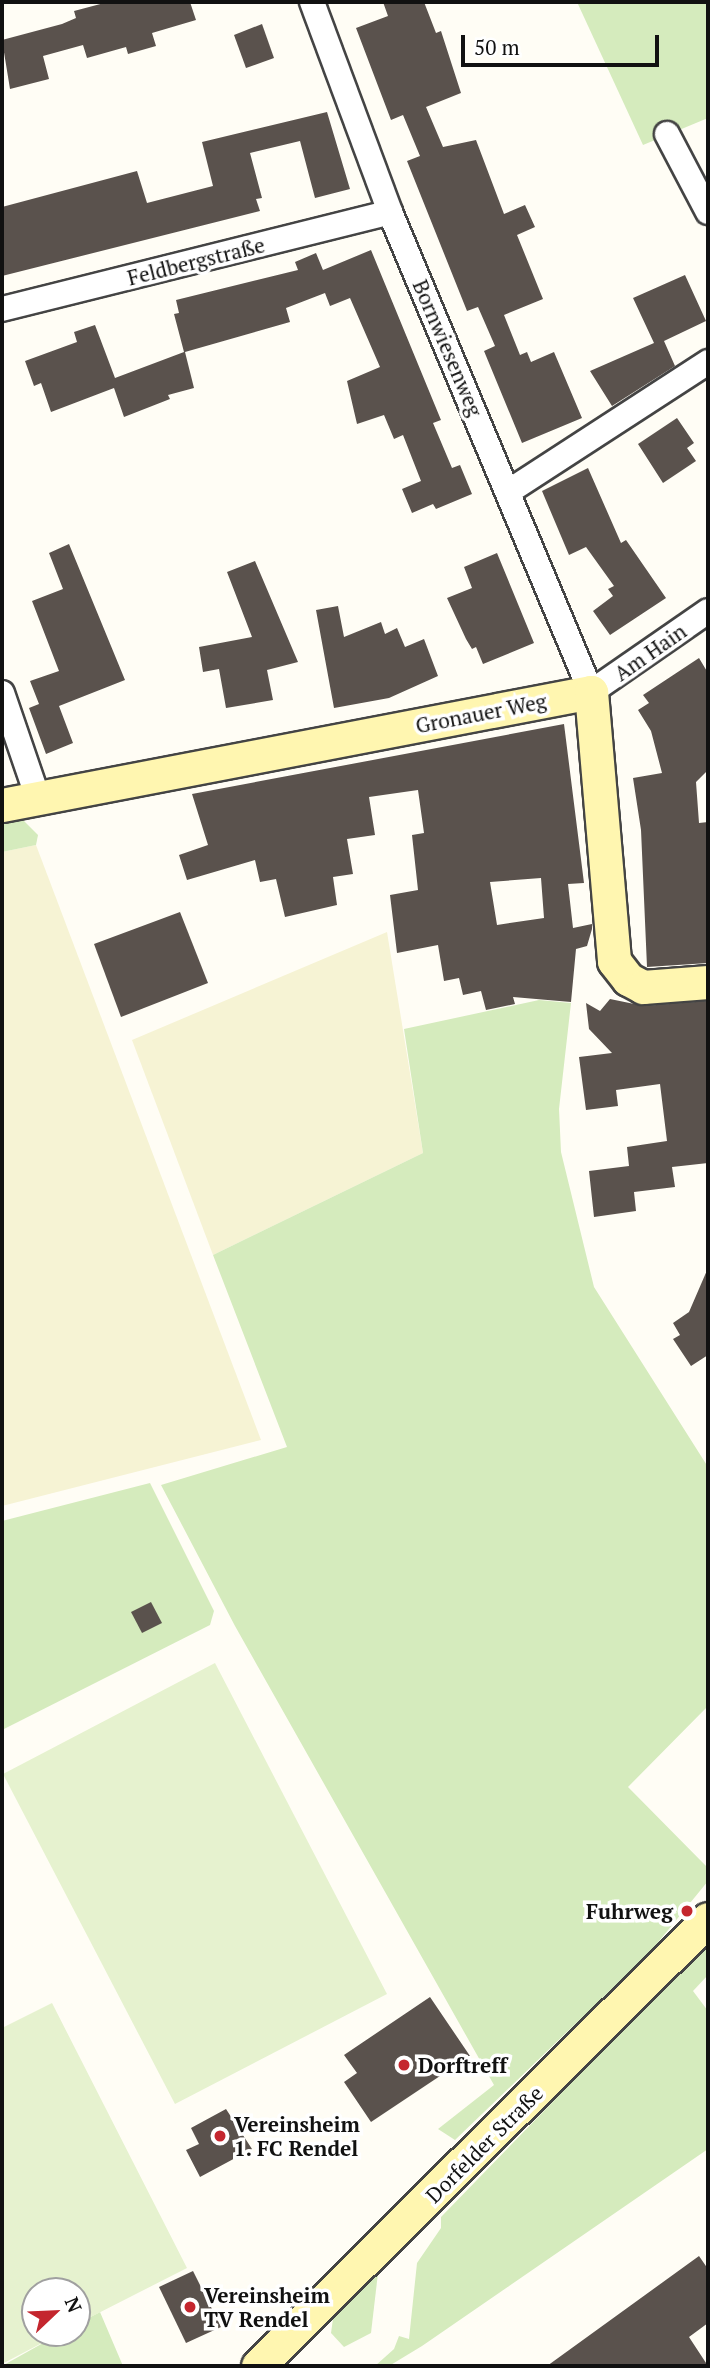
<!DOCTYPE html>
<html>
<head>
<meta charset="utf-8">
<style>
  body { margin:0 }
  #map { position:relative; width:710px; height:2368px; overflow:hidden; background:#fffdf5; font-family:"PT Serif",serif }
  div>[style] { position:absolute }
  .farmland>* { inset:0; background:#f6f3d4 }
  .green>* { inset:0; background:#d5ebbd }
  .pitch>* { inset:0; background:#e6f2cf }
  .building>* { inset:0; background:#5a524d }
  .roads { filter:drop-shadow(2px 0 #444) drop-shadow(-2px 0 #444) drop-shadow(0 2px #444) drop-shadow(0 -2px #444) }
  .street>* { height:24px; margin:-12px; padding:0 12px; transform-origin:12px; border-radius:12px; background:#fff }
  .secondary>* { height:33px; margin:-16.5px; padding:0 16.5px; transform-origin:16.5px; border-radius:16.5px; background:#fff6b0 }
  .dots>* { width:19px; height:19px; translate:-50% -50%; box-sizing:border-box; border:4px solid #fff; border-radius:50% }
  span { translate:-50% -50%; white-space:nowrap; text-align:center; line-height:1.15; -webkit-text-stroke:7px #fff; paint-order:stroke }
  .street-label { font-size:21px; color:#111 }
  .poi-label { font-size:21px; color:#111; font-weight:700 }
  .right { translate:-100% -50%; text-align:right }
  .left { translate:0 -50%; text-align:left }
  .frame { position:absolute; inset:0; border:4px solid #111; pointer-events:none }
  .north { position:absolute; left:21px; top:2277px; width:70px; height:70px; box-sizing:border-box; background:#fff; border:2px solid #a0a0a0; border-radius:50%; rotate:67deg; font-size:19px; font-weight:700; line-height:28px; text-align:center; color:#111 }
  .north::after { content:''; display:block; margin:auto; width:24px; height:32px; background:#c4262e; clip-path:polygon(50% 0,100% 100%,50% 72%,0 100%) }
  .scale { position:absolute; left:461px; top:35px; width:198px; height:32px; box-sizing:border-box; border:4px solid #111; border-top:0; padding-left:9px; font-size:21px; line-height:24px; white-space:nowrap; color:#111; -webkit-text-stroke:5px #fff; paint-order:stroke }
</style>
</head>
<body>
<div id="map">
  <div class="farmland">
    <div style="clip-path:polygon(36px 845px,261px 1440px,2px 1506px,2px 852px)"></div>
    <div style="clip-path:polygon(387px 932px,423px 1153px,213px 1255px,132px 1040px)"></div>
  </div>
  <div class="green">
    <div style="clip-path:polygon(577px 2px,708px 2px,708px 118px,643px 145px)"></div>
    <div style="clip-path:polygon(18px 815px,38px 835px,36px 845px,2px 852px,2px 818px)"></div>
    <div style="clip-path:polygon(539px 1000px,571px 1003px,559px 1109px,561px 1152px,594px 1287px,708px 1467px,708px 1706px,628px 1787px,708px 1868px,708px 1881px,651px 1951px,455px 2140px,438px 2129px,494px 2085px,235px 1626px,161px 1485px,287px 1447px,213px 1255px,423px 1153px,404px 1029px)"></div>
    <div style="clip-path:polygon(150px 1483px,214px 1611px,210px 1625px,2px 1730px,2px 1521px)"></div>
    <div style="clip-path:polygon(708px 1942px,708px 1975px,693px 1991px,708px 2011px,708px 2149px,422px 2346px,389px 2366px,375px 2366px,394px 2349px,399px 2336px,409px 2339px,417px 2263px,441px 2228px,441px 2217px)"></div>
    <div style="clip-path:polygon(374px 2272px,378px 2273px,371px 2333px,344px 2347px,331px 2333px,333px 2319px,340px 2304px)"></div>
    <div style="clip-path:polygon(100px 2312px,123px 2366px,2px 2366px,61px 2333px,77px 2333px,77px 2324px)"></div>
  </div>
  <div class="pitch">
    <div style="clip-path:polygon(215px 1663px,387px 1994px,175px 2104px,3px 1774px)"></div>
    <div style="clip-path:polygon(52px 2003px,187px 2268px,77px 2324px,77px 2291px,35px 2291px,35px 2333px,61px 2333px,2px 2364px,2px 2028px)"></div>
  </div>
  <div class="building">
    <div style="clip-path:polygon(108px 2px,190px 2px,196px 20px,152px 33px,156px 46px,128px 54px,126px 47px,87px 58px,83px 45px,43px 56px,49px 79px,10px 89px,2px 40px,62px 24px,76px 18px,74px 11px)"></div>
    <div style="clip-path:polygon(383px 2px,424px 2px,436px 33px,441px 31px,461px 93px,426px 107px,443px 147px,476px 140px,504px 214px,525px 205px,535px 227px,517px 235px,543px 299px,504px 315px,520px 355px,527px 352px,531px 362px,554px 352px,582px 418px,522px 443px,484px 351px,495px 346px,478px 307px,467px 311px,407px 161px,420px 156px,403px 115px,391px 120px,356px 28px,388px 16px)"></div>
    <div style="clip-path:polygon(262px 24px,274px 58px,246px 68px,234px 35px)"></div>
    <div style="clip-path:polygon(327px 112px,350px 189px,315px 198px,300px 141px,250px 153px,262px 198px,256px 199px,260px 211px,2px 276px,2px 207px,137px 171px,147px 203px,213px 186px,202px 142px)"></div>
    <div style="clip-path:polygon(371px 250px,441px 420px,433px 423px,452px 468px,460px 465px,472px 494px,436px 509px,433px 504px,412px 513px,402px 489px,421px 481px,403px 435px,394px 439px,384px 415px,357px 424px,347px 381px,380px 367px,350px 298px,330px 306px,325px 293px,286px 308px,290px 322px,185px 352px,194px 388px,168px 395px,170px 399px,124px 417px,114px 388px,51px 412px,41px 383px,34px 386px,25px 361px,77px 342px,74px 332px,95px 325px,115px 378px,184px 352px,174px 314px,179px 313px,176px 300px,298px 270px,295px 262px,316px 253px,323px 270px)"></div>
    <div style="clip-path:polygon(685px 275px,706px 321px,664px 341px,675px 366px,612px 406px,590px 371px,654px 343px,633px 298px)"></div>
    <div style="clip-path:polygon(677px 418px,694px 443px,687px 448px,696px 461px,663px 483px,638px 444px)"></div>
    <div style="clip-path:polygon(588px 468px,621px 543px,626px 540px,666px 598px,610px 635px,593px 611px,613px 596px,608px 589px,614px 586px,586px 547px,569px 555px,542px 491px)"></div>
    <div style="clip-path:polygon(69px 544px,125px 680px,59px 706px,73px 743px,46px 754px,29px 708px,39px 704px,30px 681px,59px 671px,32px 601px,63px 589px,49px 553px)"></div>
    <div style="clip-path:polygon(497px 553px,534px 643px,483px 664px,476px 647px,472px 649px,466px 639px,447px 598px,472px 588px,464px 567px)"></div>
    <div style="clip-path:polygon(255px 561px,298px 662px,267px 670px,273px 700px,226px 708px,219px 669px,203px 672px,199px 647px,252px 637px,227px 572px)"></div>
    <div style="clip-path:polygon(338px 606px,344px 637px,381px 622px,385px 634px,397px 628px,405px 647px,424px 639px,438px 676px,389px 698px,334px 708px,316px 610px)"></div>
    <div style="clip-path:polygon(699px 658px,708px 673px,708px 770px,696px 782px,699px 823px,708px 822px,708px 963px,647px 967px,641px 830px,633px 778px,662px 773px,651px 731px,638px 710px,649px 703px,643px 695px)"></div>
    <div style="clip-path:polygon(evenodd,564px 724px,584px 883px,568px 884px,573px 928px,592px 924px,592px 929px,587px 946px,576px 949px,571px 1002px,513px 997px,515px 1004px,486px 1010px,481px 991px,463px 995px,459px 978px,444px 981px,438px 945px,397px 953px,390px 895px,418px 890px,412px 835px,424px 833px,418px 790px,369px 797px,375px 835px,347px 839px,353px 874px,333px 877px,337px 905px,285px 917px,276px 879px,260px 882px,255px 860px,187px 880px,179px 855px,208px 845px,192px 794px,564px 724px,541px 878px,544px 918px,497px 925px,490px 882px,541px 878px)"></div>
    <div style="clip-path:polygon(180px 912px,208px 983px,121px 1017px,94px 944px)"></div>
    <div style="clip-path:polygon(610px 999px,644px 1006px,708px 1001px,708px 1163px,672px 1167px,675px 1187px,634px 1192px,636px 1211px,594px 1217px,589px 1171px,629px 1166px,627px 1147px,667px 1141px,660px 1084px,616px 1090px,618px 1106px,586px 1110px,579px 1057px,612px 1053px,589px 1029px,586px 1003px,600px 1011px)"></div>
    <div style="clip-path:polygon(708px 1268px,708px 1355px,691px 1366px,673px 1339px,680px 1335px,673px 1323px,689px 1312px)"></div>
    <div style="clip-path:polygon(151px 1602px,162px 1623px,142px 1633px,131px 1612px)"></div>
    <div style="clip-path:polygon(430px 1997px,470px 2056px,371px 2122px,344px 2082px,357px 2073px,344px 2055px)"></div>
    <div style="clip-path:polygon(226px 2109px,252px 2149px,200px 2177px,186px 2150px,199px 2144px,191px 2128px)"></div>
    <div style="clip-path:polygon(699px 2256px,708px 2269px,708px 2323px,689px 2337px,708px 2366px,547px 2366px)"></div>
    <div style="clip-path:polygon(193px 2271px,221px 2327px,186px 2343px,159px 2287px)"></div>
  </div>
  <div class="roads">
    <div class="street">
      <div style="left:312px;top:2px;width:224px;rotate:69.6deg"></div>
      <div style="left:390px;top:212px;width:520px;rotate:67.28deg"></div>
      <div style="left:591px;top:692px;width:142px;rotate:-34.7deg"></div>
      <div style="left:667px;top:134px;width:88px;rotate:62.3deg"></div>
      <div style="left:2px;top:309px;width:400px;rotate:-14deg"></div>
      <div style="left:508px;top:492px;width:239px;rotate:-33deg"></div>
      <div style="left:2px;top:693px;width:111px;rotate:71.1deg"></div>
    </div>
    <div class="secondary">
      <div style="left:2px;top:805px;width:600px;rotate:-10.86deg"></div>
      <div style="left:591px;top:692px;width:270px;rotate:85.1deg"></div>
      <div style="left:614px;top:961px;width:23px;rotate:52deg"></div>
      <div style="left:628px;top:979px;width:17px;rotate:28deg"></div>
      <div style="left:643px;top:987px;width:65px;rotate:-4.4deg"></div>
      <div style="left:258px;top:2366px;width:634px;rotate:-44.81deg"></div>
    </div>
  </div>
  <div class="dots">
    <div style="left:687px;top:1911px;background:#c4262e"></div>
    <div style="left:404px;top:2065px;background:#c4262e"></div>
    <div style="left:220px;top:2136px;background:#c4262e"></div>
    <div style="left:190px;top:2307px;background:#c4262e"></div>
  </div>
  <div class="street-label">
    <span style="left:196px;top:261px;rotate:-14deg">Feldbergstraße</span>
    <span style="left:448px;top:348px;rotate:67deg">Bornwiesenweg</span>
    <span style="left:650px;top:652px;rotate:-35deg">Am Hain</span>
    <span style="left:481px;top:713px;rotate:-11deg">Gronauer Weg</span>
    <span style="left:484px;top:2144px;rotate:-45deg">Dorfelder Straße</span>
  </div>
  <div class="poi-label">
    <span class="right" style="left:673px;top:1911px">Fuhrweg</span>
    <span class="left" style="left:418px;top:2065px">Dorftreff</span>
    <span class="left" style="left:234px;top:2136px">Vereinsheim<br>1. FC Rendel</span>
    <span class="left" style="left:204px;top:2307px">Vereinsheim<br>TV Rendel</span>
  </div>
  <div class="frame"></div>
  <div class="north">N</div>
  <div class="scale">50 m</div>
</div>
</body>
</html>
